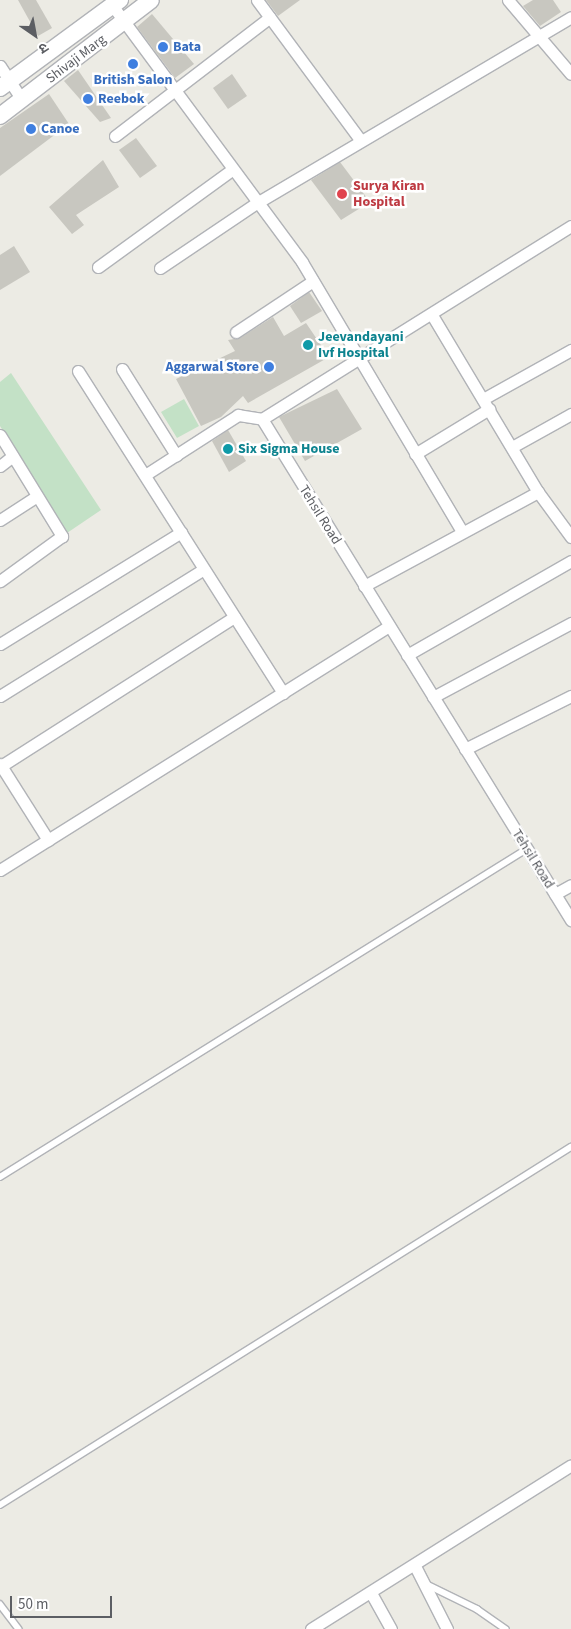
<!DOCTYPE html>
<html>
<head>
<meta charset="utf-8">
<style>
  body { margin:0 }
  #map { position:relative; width:571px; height:1629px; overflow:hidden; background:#ecebe4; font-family:"Source Sans 3","Noto Sans Devanagari",sans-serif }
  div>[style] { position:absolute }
  .green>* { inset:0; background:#c3e1c6 }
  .building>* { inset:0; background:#c8c7c0 }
  .roads { filter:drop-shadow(1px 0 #b1b3b7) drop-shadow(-1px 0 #b1b3b7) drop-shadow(0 1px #b1b3b7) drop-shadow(0 -1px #b1b3b7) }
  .lane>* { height:5.5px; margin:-2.75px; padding:0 2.75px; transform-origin:2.75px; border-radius:2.75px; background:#fff }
  .street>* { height:11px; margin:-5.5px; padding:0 5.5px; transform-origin:5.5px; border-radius:5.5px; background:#fff }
  .secondary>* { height:16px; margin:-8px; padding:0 8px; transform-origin:8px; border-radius:8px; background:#fff }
  .dots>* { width:14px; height:14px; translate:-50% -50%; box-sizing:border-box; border:2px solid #fff; border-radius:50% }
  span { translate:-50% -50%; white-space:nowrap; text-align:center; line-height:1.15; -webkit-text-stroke:5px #fff; paint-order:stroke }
  .shop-label { font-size:14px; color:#366cbe; font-weight:700 }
  .left { translate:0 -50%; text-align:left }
  .right { translate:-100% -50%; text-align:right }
  .street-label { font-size:14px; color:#5c5e63 }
  .health-label { font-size:14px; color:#be3a42; font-weight:700 }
  .culture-label { font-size:14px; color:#0d838f; font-weight:700 }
  .north { position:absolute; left:10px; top:10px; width:50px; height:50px; -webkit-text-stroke:4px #fff; paint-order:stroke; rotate:147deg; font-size:14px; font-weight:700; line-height:20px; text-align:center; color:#5c5e63 }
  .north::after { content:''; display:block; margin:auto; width:18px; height:22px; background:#5c5e63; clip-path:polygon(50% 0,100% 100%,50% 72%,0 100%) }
  .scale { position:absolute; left:10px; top:1596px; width:102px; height:22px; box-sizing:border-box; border:2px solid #5c5e63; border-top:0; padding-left:6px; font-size:15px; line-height:18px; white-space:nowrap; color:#5c5e63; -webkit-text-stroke:4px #fff; paint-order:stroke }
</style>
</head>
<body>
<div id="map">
  <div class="green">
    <div style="clip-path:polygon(11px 373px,101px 510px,67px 533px,0 426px,0 382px)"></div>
    <div style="clip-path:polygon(184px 399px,199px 426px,177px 438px,161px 412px)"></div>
  </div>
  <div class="building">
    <div style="clip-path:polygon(18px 0,36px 0,52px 28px,38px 36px)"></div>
    <div style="clip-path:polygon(266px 0,300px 0,278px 16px)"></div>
    <div style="clip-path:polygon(533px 0,553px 0,561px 12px,540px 26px,523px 6px)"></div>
    <div style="clip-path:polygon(152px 14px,194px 64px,175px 78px,137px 27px)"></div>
    <div style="clip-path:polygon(78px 70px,111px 118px,100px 122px,64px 81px)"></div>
    <div style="clip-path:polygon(232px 74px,247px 96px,228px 109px,213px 88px)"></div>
    <div style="clip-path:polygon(49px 94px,69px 124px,0 176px,0 128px)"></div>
    <div style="clip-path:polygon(136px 138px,157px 166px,140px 178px,119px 150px)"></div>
    <div style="clip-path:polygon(103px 160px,119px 187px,76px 215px,84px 225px,72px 234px,49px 207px)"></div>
    <div style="clip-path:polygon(340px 162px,370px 202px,341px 220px,311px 180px)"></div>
    <div style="clip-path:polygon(14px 246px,30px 272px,0 290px,0 255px)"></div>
    <div style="clip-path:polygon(309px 292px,322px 311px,301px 323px,290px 306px)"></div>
    <div style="clip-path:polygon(273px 317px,284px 336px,306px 323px,329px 357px,248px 403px,243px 396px,221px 417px,201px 426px,176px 379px,235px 351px,228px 340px,240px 338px)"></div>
    <div style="clip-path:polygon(337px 389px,362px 429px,305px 461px,279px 417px)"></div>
    <div style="clip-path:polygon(228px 430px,246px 461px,229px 472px,212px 441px)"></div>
  </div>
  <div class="roads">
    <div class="lane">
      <div style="left:0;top:1177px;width:621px;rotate:-31.9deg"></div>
      <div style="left:0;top:1505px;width:674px;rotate:-32.09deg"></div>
      <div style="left:426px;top:1584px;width:57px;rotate:26.1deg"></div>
      <div style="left:477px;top:1609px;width:35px;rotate:35deg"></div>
      <div style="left:0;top:1604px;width:31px;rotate:53deg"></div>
    </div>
    <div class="street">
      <div style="left:257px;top:0;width:175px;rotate:53.6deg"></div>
      <div style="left:508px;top:0;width:97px;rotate:49.6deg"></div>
      <div style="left:112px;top:5px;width:320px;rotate:53.5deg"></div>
      <div style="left:302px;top:262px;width:313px;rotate:59.3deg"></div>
      <div style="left:0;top:66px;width:40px;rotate:57.1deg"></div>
      <div style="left:115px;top:136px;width:195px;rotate:-37.5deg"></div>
      <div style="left:98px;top:267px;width:163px;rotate:-36deg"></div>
      <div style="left:160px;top:268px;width:115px;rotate:-34deg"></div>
      <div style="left:255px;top:204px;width:367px;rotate:-30.6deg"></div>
      <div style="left:432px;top:315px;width:206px;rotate:59.1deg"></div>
      <div style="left:538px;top:492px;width:56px;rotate:53.7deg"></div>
      <div style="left:236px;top:332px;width:92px;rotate:-33.5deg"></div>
      <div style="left:122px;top:369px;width:102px;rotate:57.9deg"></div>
      <div style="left:78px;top:371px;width:382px;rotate:57.5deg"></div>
      <div style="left:483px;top:399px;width:101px;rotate:-29.1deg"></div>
      <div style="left:262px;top:419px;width:589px;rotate:58.34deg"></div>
      <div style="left:262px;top:419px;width:364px;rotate:-32deg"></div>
      <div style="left:0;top:435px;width:119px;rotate:58.5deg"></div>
      <div style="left:62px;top:536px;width:77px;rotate:144deg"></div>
      <div style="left:512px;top:447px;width:68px;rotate:-29.2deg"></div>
      <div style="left:415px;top:454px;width:87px;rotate:-31.3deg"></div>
      <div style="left:0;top:466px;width:16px;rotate:-38deg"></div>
      <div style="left:145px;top:475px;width:111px;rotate:-32.8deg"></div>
      <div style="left:238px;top:415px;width:24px;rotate:9deg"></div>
      <div style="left:0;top:520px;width:44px;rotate:-33deg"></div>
      <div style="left:364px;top:586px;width:198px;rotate:-28.4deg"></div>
      <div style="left:0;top:644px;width:213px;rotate:-31.7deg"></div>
      <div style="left:407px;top:655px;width:189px;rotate:-29.8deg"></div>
      <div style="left:0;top:696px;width:240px;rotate:-31.9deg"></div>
      <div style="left:433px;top:697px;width:157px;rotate:-28.2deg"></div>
      <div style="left:465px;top:749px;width:119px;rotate:-26.6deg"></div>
      <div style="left:0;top:764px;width:90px;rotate:57.7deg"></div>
      <div style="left:1px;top:766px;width:277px;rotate:-32.6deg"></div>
      <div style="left:0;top:870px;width:459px;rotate:-32.1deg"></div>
      <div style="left:555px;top:894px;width:18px;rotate:-29deg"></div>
      <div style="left:415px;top:1566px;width:71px;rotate:63.1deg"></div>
      <div style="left:371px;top:1593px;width:41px;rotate:60.9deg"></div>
      <div style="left:311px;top:1629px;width:307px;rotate:-32.2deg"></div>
    </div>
    <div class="secondary">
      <div style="left:0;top:88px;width:149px;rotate:-36.3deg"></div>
      <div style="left:0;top:116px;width:190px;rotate:-37.5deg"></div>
    </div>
  </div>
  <div class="dots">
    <div style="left:163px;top:47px;background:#3f7fe0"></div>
    <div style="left:133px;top:64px;background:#3f7fe0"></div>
    <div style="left:88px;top:99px;background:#3f7fe0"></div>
    <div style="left:31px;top:129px;background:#3f7fe0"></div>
    <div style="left:342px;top:194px;background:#e0444e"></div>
    <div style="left:308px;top:345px;background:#0f9aa8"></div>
    <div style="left:269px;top:367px;background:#3f7fe0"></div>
    <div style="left:228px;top:449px;background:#0f9aa8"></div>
  </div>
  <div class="shop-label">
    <span class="left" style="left:173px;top:47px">Bata</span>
    <span style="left:133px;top:80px">British Salon</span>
    <span class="left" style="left:98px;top:99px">Reebok</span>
    <span class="left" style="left:41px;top:129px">Canoe</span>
    <span class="right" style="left:259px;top:367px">Aggarwal Store</span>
  </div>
  <div class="street-label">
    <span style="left:76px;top:59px;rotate:-37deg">Shivaji Marg</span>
    <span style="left:320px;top:515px;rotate:58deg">Tehsil Road</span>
    <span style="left:533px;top:859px;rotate:58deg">Tehsil Road</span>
  </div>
  <div class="health-label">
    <span class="left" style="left:353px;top:194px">Surya Kiran<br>Hospital</span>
  </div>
  <div class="culture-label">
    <span class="left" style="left:318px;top:345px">Jeevandayani<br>Ivf Hospital</span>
    <span class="left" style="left:238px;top:449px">Six Sigma House</span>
  </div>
  <div class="north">उ</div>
  <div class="scale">50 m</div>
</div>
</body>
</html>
